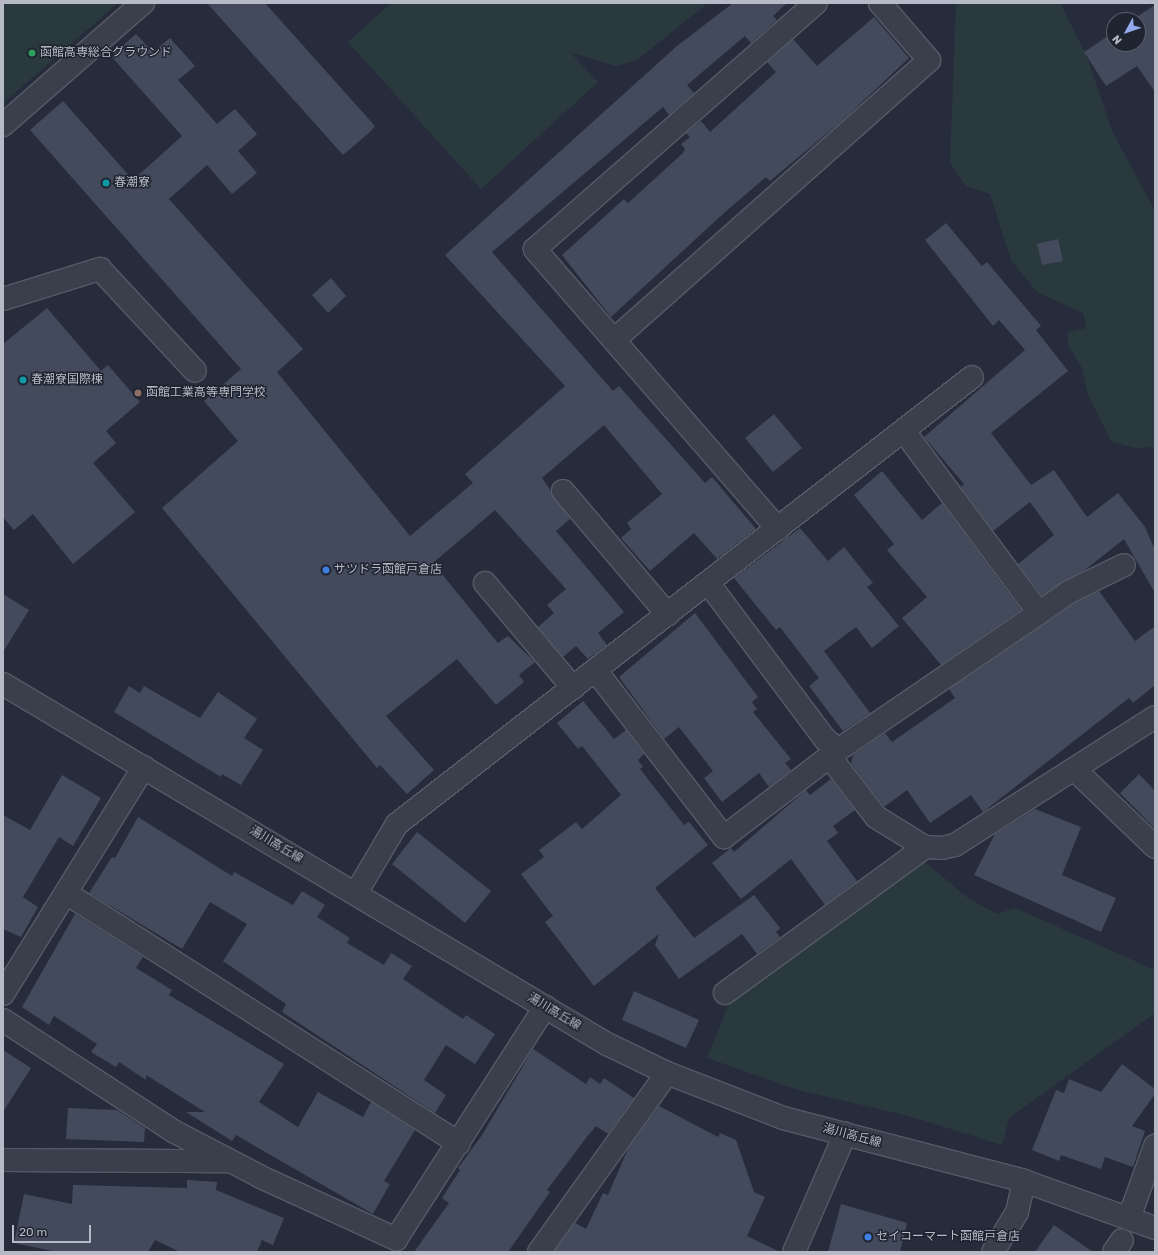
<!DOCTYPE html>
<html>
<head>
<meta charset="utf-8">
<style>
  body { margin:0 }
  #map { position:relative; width:1158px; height:1255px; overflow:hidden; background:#272c3c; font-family:Rubik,"Noto Sans JP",sans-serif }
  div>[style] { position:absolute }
  .green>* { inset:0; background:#2a393e }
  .building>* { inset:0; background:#434a5b }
  .roads { filter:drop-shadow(1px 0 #555a67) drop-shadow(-1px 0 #555a67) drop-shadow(0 1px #555a67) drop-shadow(0 -1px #555a67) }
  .minor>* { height:22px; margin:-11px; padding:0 11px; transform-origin:11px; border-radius:11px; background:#3a3f4c }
  .dots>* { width:11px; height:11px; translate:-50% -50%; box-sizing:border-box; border:2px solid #1f2431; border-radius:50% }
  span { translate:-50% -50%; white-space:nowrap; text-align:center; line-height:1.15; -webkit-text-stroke:3px #1f2431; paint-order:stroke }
  .poi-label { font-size:12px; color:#b6bac7 }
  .left { translate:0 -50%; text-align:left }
  .street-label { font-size:12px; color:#b6bac7 }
  .frame { position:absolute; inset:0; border:4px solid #b6bac7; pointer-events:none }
  .north { position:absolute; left:1106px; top:12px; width:40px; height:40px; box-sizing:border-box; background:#1f2431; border:1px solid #5b606d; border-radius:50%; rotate:230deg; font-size:11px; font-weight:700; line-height:16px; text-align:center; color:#b6bac7 }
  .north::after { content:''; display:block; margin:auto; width:14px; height:18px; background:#94a8ee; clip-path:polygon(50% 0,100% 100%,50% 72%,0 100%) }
  .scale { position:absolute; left:12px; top:1225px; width:79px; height:18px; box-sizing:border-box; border:2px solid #b6bac7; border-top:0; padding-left:5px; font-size:12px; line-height:14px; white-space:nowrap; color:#b6bac7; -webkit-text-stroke:3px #1f2431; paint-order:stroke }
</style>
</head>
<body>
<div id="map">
  <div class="green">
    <div style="clip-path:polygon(3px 3px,118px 3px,3px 103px)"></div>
    <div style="clip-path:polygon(391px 3px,708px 3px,637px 60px,616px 66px,570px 52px,598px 82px,481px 189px,348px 42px)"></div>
    <div style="clip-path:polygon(956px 3px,1060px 3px,1087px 57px,1112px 131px,1155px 211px,1155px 447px,1134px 448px,1111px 441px,1088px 395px,1082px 368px,1068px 345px,1068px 332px,1086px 328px,1083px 313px,1037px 292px,1011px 260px,990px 194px,966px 186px,950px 163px)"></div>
    <div style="clip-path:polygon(925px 862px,968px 898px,997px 914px,1015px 908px,1155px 970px,1155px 1013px,1009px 1118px,1002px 1145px,909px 1116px,798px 1090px,707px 1058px,730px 1001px)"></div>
  </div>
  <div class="building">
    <div style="clip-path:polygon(207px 3px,265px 3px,375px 126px,371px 131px,343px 155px)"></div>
    <div style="clip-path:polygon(733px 3px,787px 3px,773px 16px,777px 20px,751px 43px,745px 36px,687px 85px,694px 93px,669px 115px,663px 107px,492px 252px,613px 391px,619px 386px,705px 483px,712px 477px,756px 529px,717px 559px,694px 533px,650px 571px,621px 538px,631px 529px,627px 523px,662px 494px,604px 425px,542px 478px,570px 519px,556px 531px,624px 612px,598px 633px,607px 645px,588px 659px,576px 646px,563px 657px,538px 627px,554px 613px,547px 605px,566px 589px,495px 510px,433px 563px,498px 643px,508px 636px,535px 662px,519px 675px,524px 682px,496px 705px,457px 659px,386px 716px,434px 770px,407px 794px,380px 765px,377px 768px,162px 508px,238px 441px,204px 401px,241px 369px,30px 130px,63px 101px,133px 180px,182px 136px,111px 56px,136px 34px,153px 52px,170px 38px,195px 66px,178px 80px,217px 124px,235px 109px,257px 134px,238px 151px,257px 173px,232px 194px,207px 165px,169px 199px,303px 349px,277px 372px,410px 536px,473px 483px,465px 474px,565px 386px,445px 255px,677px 46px)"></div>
    <div style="clip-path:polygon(1155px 5px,1155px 92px,1137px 66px,1106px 86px,1084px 52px,1114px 32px,1114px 44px,1138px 44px,1138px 20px,1132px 20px)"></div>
    <div style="clip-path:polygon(874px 17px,909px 58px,843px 120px,770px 181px,766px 177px,724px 213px,611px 317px,562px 255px,624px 199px,628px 203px,683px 153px,685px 149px,681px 144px,690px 137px,686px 133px,701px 121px,710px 132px,776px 72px,767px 62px,793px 39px,817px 66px)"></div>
    <div style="clip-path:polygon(946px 223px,982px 266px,987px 262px,1041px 326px,1036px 330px,1068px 371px,991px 433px,1031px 485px,1054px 470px,1087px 517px,1118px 493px,1145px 527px,1155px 550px,1155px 593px,1124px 539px,1085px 570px,1042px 596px,1018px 564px,1054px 535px,1030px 502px,993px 531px,961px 487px,964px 484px,924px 437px,1025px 350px,999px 320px,993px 326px,925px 240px)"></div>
    <div style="clip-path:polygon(1058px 239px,1063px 261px,1042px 265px,1037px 244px)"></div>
    <div style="clip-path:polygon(331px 278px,346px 296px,328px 313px,312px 295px)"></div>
    <div style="clip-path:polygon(47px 308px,101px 371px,108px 365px,140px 402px,106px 431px,116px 443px,93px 463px,135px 512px,73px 564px,33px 514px,14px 530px,3px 517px,3px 344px)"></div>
    <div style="clip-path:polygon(774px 414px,802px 448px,773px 472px,745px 438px)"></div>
    <div style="clip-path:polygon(882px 471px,922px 520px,942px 503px,1021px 610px,941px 665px,902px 618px,927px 597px,887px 550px,894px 544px,854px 495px)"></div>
    <div style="clip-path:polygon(800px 528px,828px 561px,844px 547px,873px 583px,867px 587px,899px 626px,872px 648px,856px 627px,824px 651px,870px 713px,843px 731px,809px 686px,819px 678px,780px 627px,776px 630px,734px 578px)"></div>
    <div style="clip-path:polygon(1099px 591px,1135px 641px,1155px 626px,1155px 685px,1133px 703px,1129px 698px,983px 812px,971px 795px,930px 823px,907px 790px,884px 807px,851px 764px,853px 755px,885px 733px,892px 742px,955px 698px,949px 689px,1075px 603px)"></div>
    <div style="clip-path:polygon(3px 594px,29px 610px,3px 652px)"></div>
    <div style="clip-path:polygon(695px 613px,758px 697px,752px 702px,757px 709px,753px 712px,791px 759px,785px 763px,791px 770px,769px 787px,759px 773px,722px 802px,704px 778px,713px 771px,679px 727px,664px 739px,619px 677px)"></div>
    <div style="clip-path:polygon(129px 686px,140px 693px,144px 686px,200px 718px,218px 692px,257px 719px,244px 738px,263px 750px,241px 785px,222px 774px,221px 777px,114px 712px)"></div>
    <div style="clip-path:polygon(583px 701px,614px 739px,626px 730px,644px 754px,638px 760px,643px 767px,640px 769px,684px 825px,689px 822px,708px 845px,655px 888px,694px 938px,754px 895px,780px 928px,776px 932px,780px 937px,757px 954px,742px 934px,679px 979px,655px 945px,659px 934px,594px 986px,545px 922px,553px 916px,521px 874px,544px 857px,539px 850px,576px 822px,582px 829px,621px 795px,582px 746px,578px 749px,557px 723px)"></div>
    <div style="clip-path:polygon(1139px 774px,1155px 791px,1155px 829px,1120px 793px)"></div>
    <div style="clip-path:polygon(62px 775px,101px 798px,73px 846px,59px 837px,23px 897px,38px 907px,21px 937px,3px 929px,3px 815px,30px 830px)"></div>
    <div style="clip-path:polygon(831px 779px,855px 810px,833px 826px,838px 833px,827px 841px,857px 881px,825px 905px,791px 859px,741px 899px,712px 863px,731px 848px,734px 852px,806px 790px,810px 795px)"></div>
    <div style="clip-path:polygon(1035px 809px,1081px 827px,1062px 875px,1116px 898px,1101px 932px,974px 875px,995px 834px)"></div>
    <div style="clip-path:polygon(138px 817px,232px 876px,234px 872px,293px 905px,302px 891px,325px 905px,317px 917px,350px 938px,347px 943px,384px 965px,391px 953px,412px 966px,403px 979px,463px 1019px,466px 1015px,495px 1034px,475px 1064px,446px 1045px,424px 1080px,446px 1095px,435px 1113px,282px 1012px,286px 1004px,223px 961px,247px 924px,210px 902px,182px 949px,89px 893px,112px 857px,115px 858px)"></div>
    <div style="clip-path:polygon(417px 832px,491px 891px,465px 923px,392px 864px)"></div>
    <div style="clip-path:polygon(75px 914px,143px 957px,136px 968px,172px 990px,169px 995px,284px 1064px,259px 1102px,298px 1127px,318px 1092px,363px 1117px,371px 1102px,415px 1130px,384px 1181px,390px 1184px,373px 1214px,236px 1135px,232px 1141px,186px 1112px,205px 1112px,146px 1075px,146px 1080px,119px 1062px,116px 1067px,91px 1052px,97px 1044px,54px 1016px,49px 1025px,22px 1007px)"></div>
    <div style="clip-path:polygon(634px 991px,699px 1020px,686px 1048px,622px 1020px)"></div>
    <div style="clip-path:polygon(533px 1049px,586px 1084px,590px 1077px,600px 1084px,604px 1078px,634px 1098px,608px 1134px,596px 1126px,586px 1138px,547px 1190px,550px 1192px,508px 1252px,414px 1252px,449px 1203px,442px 1198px,460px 1170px,458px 1168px,482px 1135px)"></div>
    <div style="clip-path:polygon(3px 1050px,31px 1068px,3px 1112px)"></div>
    <div style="clip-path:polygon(1122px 1064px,1155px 1089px,1155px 1094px,1132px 1126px,1145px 1131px,1133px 1167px,1105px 1157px,1101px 1169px,1061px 1155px,1059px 1161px,1032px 1150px,1056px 1090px,1064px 1093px,1069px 1079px,1101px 1092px)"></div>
    <div style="clip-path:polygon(659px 1106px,718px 1137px,720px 1133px,736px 1140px,754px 1192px,765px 1197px,747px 1236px,780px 1252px,554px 1252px,575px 1223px,586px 1229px,603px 1193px,608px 1195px,628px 1149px)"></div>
    <div style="clip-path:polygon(68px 1108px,117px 1110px,145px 1128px,144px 1142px,66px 1139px)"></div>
    <div style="clip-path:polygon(187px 1180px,217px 1182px,216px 1190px,284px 1218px,273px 1245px,262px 1240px,257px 1252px,180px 1252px,155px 1240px,148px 1252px,57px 1252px,14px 1243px,24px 1194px,72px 1204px,73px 1185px,187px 1188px)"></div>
    <div style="clip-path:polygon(841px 1204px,907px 1223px,900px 1252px,828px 1252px)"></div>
    <div style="clip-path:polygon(1054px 1225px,1093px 1252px,1035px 1252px)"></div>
  </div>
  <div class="roads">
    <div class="minor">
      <div style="left:3px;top:125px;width:186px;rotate:-41.1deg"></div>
      <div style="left:3px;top:299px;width:102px;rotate:-17.2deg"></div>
      <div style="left:100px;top:269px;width:139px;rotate:47deg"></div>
      <div style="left:614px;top:340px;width:421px;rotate:-41.6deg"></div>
      <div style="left:929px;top:60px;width:75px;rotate:-130.7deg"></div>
      <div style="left:563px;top:491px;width:162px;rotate:49.7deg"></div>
      <div style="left:778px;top:529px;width:371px;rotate:-131deg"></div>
      <div style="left:535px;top:249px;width:373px;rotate:-41.2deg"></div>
      <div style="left:485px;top:583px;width:137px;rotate:50deg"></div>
      <div style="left:709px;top:584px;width:194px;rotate:53.2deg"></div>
      <div style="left:825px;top:739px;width:17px;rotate:40deg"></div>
      <div style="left:1039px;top:613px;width:37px;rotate:-35deg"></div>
      <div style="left:1069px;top:592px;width:61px;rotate:-26.1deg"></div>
      <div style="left:596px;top:671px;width:210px;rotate:52.4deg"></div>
      <div style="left:724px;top:837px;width:143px;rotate:-37.3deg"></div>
      <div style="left:838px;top:750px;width:243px;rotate:-34.3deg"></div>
      <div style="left:1039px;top:613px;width:227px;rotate:-126.6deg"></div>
      <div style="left:3px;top:684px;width:703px;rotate:30.8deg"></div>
      <div style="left:607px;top:1044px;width:67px;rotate:25.8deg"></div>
      <div style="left:667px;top:1073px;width:124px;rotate:21.2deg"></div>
      <div style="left:783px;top:1118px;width:249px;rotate:14.6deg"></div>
      <div style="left:1024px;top:1181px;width:139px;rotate:19.7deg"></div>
      <div style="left:829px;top:756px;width:77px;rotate:52.4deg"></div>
      <div style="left:876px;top:817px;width:57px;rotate:31.5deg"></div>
      <div style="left:925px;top:847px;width:17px;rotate:3deg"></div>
      <div style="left:942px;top:848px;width:13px;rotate:-13deg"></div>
      <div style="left:955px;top:845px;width:237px;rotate:-32.6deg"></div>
      <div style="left:1074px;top:769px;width:112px;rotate:43.9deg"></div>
      <div style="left:66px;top:893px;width:466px;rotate:32.5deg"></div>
      <div style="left:356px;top:893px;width:80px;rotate:-59.3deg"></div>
      <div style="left:397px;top:824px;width:728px;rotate:-37.86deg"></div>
      <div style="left:725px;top:993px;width:248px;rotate:-36.1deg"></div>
      <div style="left:3px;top:994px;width:267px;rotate:-58.2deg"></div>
      <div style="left:3px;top:1020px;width:203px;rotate:33.1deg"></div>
      <div style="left:173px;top:1131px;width:99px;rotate:27.6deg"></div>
      <div style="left:261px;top:1177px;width:149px;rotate:24.7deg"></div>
      <div style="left:396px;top:1239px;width:276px;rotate:-57.3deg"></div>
      <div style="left:3px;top:1160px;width:223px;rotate:0.3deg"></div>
      <div style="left:1129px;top:1218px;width:77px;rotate:-70.1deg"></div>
      <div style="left:539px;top:1252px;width:220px;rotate:-54.4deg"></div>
      <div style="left:794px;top:1252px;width:129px;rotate:-66.6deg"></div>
      <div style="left:993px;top:1252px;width:47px;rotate:-59deg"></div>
      <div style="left:1017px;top:1212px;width:32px;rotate:-77deg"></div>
      <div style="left:1114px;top:1252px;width:14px;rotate:-56deg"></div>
    </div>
  </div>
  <div class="dots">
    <div style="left:32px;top:53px;background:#2e9e5b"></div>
    <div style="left:106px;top:183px;background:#0f9aa8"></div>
    <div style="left:23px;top:380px;background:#0f9aa8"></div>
    <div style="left:138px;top:393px;background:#8d6e63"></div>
    <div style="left:326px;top:570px;background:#3f7fe0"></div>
    <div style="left:868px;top:1237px;background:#3f7fe0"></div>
  </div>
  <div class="poi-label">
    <span class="left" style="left:40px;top:53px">函館高専総合グラウンド</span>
    <span class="left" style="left:114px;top:183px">春潮寮</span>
    <span class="left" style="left:31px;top:380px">春潮寮国際棟</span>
    <span class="left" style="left:146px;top:393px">函館工業高等専門学校</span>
    <span class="left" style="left:334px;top:570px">サツドラ函館戸倉店</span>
    <span class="left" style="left:876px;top:1237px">セイコーマート函館戸倉店</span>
  </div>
  <div class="street-label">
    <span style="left:276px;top:845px;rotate:31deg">湯川高丘線</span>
    <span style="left:554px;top:1012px;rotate:31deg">湯川高丘線</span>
    <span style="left:852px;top:1136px;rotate:15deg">湯川高丘線</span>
  </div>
  <div class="frame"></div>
  <div class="north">N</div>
  <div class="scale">20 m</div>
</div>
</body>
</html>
